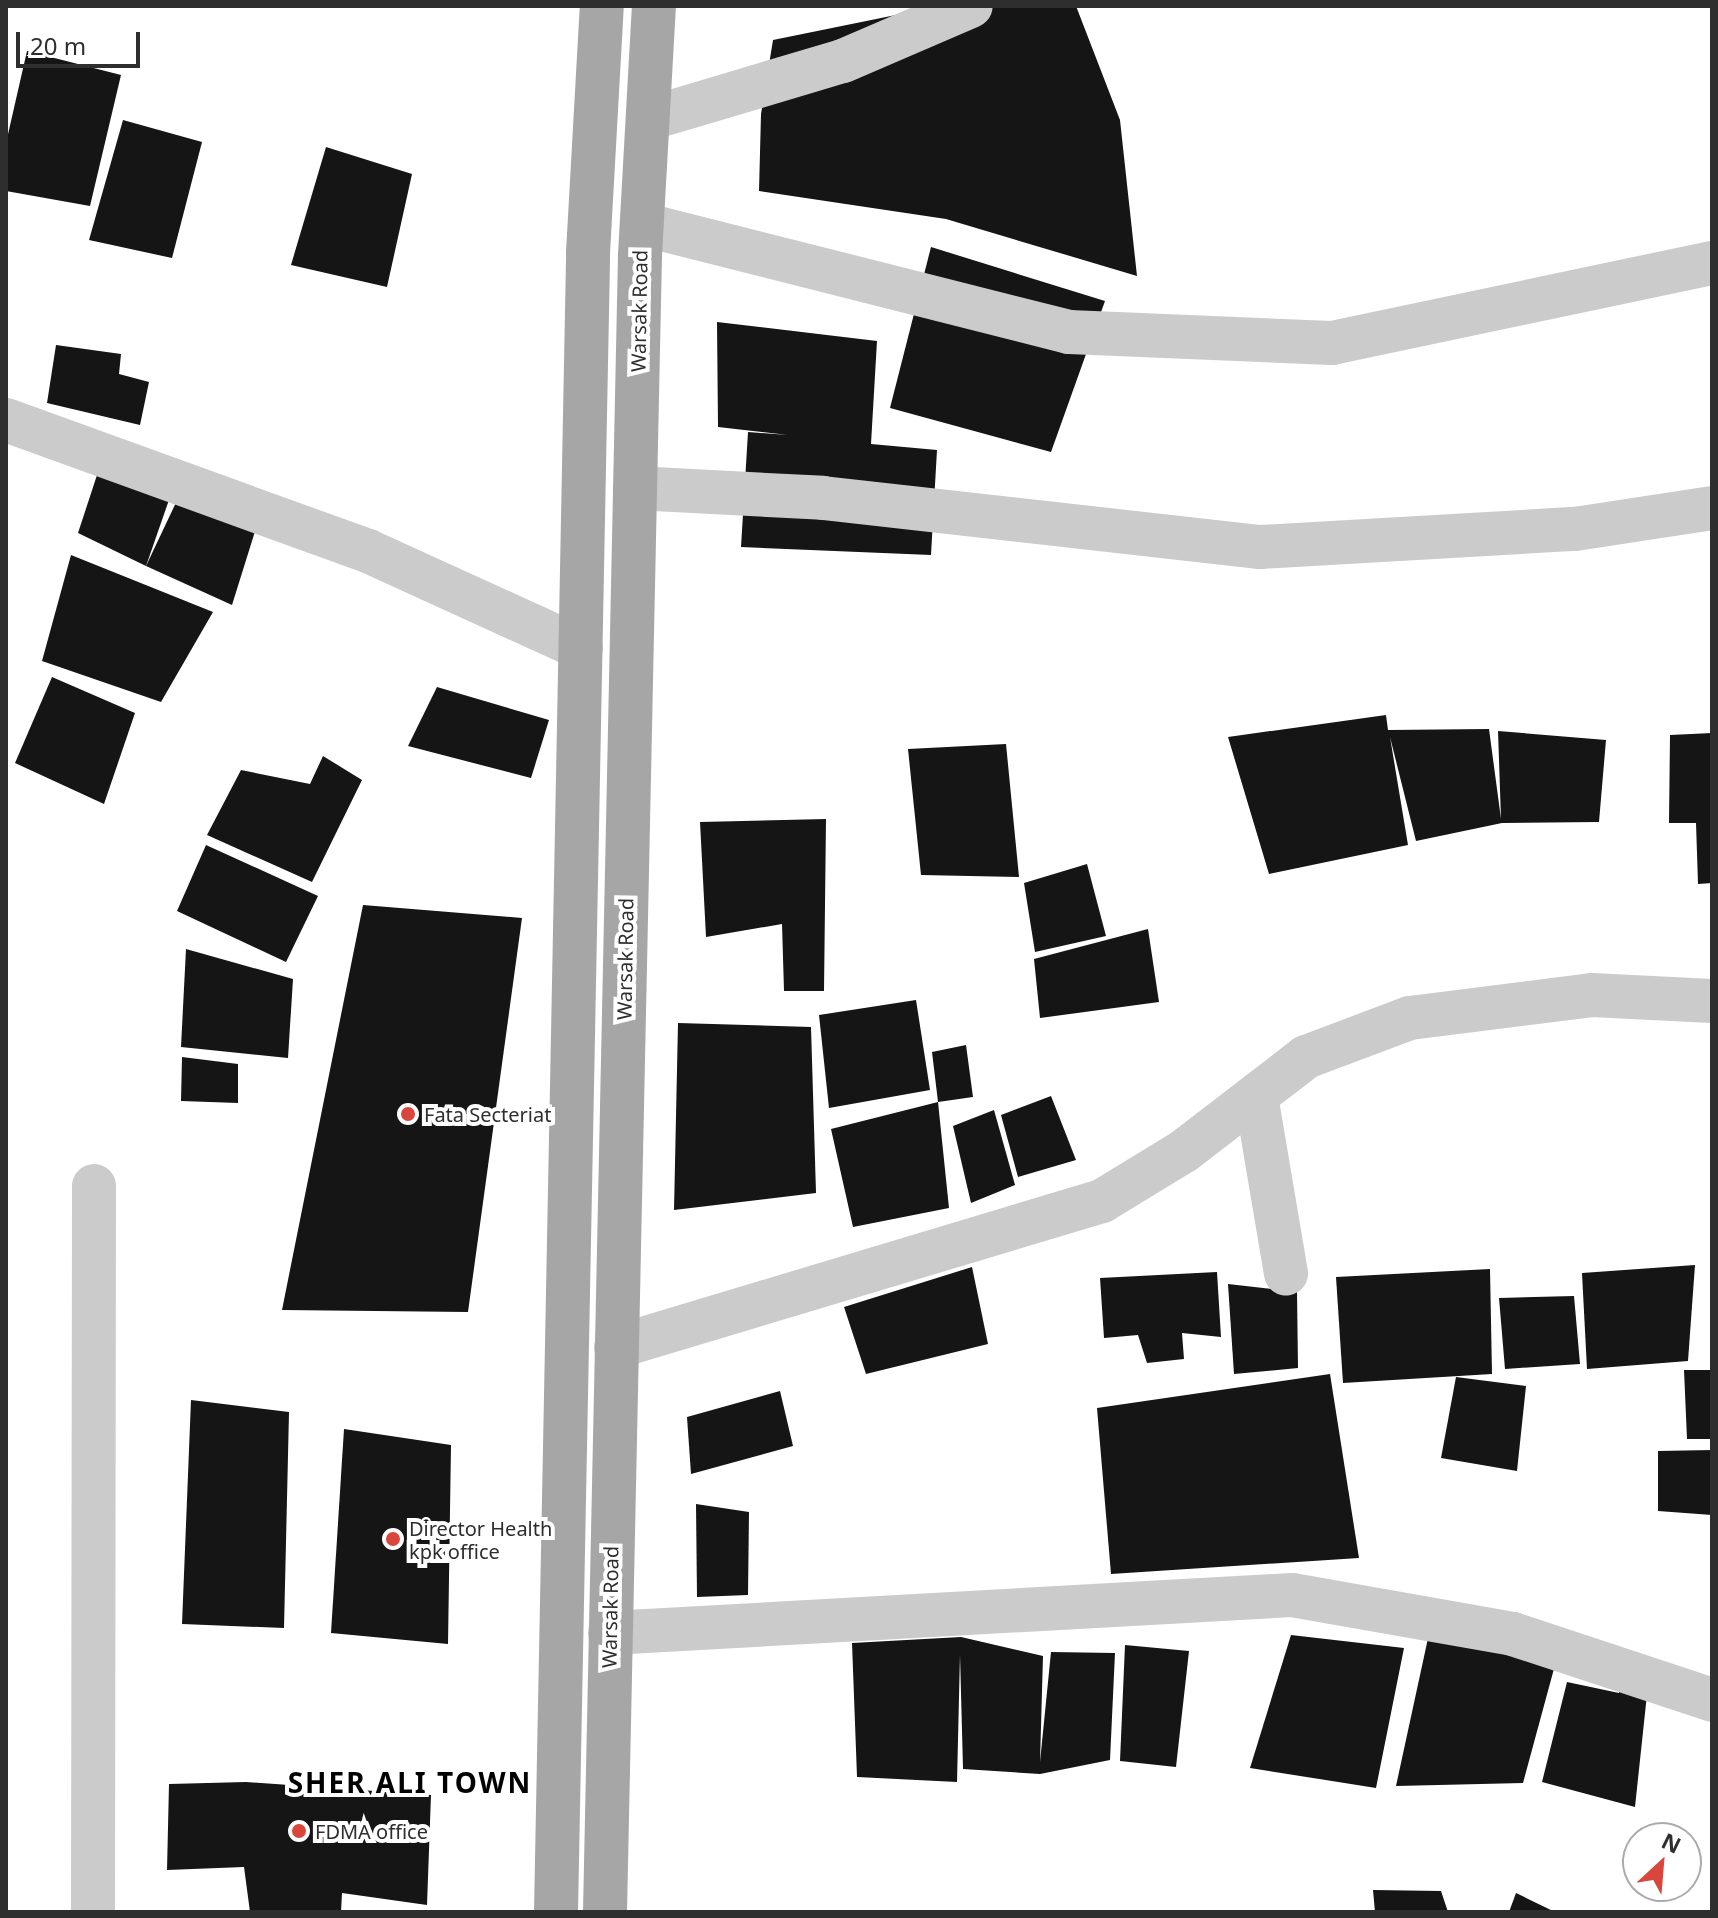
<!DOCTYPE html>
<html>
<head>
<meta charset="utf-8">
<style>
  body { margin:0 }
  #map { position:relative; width:1718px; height:1918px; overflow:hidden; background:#fff; font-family:"Noto Sans",sans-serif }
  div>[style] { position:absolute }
  .building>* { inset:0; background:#151515 }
  .minor>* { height:44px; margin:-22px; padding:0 22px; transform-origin:22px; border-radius:22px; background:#cbcbcb }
  .major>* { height:44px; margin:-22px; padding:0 22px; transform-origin:22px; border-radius:22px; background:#a6a6a6 }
  .dots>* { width:22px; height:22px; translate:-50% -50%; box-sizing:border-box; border:4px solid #fff; border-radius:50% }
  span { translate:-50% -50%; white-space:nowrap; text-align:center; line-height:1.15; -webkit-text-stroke:8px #fff; paint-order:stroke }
  .street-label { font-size:20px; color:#2e2e2e }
  .poi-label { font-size:20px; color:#2e2e2e }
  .left { translate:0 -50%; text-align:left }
  .district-label { font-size:28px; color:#000; font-weight:700; letter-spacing:2px }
  .frame { position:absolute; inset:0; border:8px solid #2e2e2e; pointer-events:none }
  .north { position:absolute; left:1622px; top:1822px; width:80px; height:80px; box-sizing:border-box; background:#fff; border:2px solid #ababab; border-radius:50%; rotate:26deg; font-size:22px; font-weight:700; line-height:32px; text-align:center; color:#2e2e2e }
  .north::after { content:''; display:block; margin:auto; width:28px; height:36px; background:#d8463c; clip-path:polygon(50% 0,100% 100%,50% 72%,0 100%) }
  .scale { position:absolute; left:16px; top:32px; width:124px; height:36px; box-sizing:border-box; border:4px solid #2e2e2e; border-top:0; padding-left:10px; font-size:24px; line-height:28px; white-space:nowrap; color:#2e2e2e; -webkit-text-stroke:6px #fff; paint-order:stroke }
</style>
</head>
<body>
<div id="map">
  <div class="building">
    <div style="clip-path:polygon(940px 6px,1076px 6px,1120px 120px,1137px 276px,946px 219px,759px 191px,761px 114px,773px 40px)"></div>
    <div style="clip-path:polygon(27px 51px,121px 75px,90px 206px,6px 191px,6px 143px)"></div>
    <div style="clip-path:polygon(123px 120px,202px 142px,172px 258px,89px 240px)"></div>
    <div style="clip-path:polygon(326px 147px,412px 174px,387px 287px,291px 265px)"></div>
    <div style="clip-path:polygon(931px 247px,1105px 301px,1051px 452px,890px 408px)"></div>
    <div style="clip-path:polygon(717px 322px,877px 341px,871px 444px,937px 450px,931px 555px,741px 547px,748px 432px,788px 435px,718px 427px)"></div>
    <div style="clip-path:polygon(56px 345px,121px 354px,119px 374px,149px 382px,140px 425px,47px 403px)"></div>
    <div style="clip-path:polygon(98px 472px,170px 497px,146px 566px,78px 533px)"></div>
    <div style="clip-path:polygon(181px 492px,257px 525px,232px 605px,146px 566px)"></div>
    <div style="clip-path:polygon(71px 555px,213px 612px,161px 702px,42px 661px)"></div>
    <div style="clip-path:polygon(52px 677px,135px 713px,104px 804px,15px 763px)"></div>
    <div style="clip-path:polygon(437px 687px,549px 720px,531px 778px,408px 746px)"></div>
    <div style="clip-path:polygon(1386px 715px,1388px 730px,1489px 729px,1501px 819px,1498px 731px,1606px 740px,1599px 822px,1502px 823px,1416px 841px,1390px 737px,1408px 845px,1269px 874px,1228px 737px)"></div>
    <div style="clip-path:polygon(1712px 733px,1712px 883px,1698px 884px,1696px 823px,1669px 823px,1670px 735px)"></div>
    <div style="clip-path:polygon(1006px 744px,1019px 877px,921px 875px,908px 749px)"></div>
    <div style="clip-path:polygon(323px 756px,362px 780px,312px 882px,207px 835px,241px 770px,310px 784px)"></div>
    <div style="clip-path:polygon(826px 819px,824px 991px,784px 991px,782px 924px,706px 937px,700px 822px)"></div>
    <div style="clip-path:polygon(206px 845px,318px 896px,286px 962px,177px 911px)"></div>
    <div style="clip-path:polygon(1087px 864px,1106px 936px,1035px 952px,1024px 883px)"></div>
    <div style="clip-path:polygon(363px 905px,522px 918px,468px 1312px,282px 1310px)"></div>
    <div style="clip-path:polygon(1148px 929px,1159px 1002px,1040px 1018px,1034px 959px)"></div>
    <div style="clip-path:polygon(186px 949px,293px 979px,288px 1058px,181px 1047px)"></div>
    <div style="clip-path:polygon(916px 1000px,930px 1090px,829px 1108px,819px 1015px)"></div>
    <div style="clip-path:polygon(678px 1023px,811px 1027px,816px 1193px,674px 1210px)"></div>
    <div style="clip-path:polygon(966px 1045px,973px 1097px,938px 1102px,949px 1208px,853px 1227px,831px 1129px,938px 1102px,932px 1052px)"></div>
    <div style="clip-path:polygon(182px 1057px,238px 1064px,238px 1103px,181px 1101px)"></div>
    <div style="clip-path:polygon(1051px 1096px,1076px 1160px,1018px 1177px,1001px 1115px)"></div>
    <div style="clip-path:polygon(994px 1110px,1015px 1185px,971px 1203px,953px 1126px)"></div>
    <div style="clip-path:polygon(1695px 1265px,1688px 1361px,1587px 1369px,1582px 1273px)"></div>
    <div style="clip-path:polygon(972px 1267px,988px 1344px,866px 1374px,844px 1307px)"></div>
    <div style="clip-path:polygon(1490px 1269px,1492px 1374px,1343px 1383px,1336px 1277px)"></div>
    <div style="clip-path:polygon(1217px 1272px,1221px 1337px,1182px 1333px,1184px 1359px,1147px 1363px,1138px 1335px,1104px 1338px,1100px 1278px)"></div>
    <div style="clip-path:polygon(1228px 1284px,1297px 1292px,1298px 1368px,1234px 1374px)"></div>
    <div style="clip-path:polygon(1574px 1296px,1580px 1364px,1505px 1369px,1499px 1298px)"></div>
    <div style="clip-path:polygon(1684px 1370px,1712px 1370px,1712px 1439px,1687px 1439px)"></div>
    <div style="clip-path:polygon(1330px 1374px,1359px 1558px,1111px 1574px,1097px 1408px)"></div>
    <div style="clip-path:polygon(1456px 1377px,1526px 1386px,1517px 1471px,1441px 1458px)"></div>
    <div style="clip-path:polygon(780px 1391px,793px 1446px,691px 1474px,687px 1417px)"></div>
    <div style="clip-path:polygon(191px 1400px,289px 1412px,284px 1628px,182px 1624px)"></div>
    <div style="clip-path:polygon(344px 1429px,451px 1445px,448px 1644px,331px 1633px)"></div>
    <div style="clip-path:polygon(1712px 1450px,1712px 1515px,1658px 1511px,1658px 1451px)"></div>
    <div style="clip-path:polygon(696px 1504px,749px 1512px,748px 1595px,697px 1597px)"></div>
    <div style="clip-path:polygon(1430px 1629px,1555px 1665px,1523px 1783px,1396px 1786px)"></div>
    <div style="clip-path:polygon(1291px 1635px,1404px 1648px,1376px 1788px,1250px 1768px)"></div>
    <div style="clip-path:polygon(961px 1637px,1043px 1656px,1040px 1762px,1051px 1652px,1115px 1653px,1110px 1760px,1040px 1774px,963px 1769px,960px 1655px,957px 1782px,857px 1777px,852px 1643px)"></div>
    <div style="clip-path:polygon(1125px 1645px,1189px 1651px,1176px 1767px,1120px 1761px)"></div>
    <div style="clip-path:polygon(1621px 1669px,1648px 1685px,1635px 1807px,1542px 1782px,1567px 1682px,1619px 1693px)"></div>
    <div style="clip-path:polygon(246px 1782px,431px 1795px,427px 1905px,342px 1893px,341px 1912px,250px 1912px,244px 1867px,167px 1870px,169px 1784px)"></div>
    <div style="clip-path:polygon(1373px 1890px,1441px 1891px,1448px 1912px,1375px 1912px)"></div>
    <div style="clip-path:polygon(1516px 1893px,1555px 1912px,1509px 1912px)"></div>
  </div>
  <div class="minor">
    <div style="left:648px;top:119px;width:203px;rotate:-16.6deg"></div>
    <div style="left:843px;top:61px;width:139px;rotate:-23.3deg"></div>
    <div style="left:642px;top:224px;width:440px;rotate:14.2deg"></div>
    <div style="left:1069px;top:332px;width:263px;rotate:2.4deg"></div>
    <div style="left:1332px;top:343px;width:388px;rotate:-11.9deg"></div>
    <div style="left:6px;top:420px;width:385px;rotate:19.9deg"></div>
    <div style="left:368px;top:551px;width:234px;rotate:24.5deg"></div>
    <div style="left:635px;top:488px;width:188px;rotate:3deg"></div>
    <div style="left:823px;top:498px;width:440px;rotate:6.4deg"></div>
    <div style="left:1260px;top:547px;width:316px;rotate:-3.3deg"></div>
    <div style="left:1575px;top:529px;width:139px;rotate:-8.7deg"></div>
    <div style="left:1256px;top:1096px;width:180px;rotate:80.4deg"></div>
    <div style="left:616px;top:1347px;width:507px;rotate:-16.72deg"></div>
    <div style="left:1102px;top:1201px;width:96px;rotate:-31.4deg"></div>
    <div style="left:1184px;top:1151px;width:154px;rotate:-37.6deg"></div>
    <div style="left:1306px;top:1057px;width:111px;rotate:-20.6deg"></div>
    <div style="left:1410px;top:1018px;width:183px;rotate:-7.2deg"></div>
    <div style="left:1592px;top:995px;width:120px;rotate:2.9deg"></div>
    <div style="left:610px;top:1633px;width:683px;rotate:-3.19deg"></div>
    <div style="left:1292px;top:1595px;width:224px;rotate:10deg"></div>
    <div style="left:1513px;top:1634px;width:210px;rotate:18.3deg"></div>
    <div style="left:93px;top:1912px;width:726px;rotate:-89.92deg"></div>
  </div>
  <div class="major">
    <div style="left:556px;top:1912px;width:1659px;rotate:-88.89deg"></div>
    <div style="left:588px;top:253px;width:247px;rotate:-86.8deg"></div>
    <div style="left:605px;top:1912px;width:1657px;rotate:-88.79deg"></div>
    <div style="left:640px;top:255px;width:249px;rotate:-86.8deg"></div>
  </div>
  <div class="dots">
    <div style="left:408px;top:1114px;background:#d8463c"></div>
    <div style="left:393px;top:1539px;background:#d8463c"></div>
    <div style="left:299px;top:1831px;background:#d8463c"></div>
  </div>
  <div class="street-label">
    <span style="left:639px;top:311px;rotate:-89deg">Warsak Road</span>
    <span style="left:625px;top:959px;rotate:-89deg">Warsak Road</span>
    <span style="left:610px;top:1607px;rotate:-89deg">Warsak Road</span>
  </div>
  <div class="poi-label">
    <span class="left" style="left:424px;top:1114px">Fata Secteriat</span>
    <span class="left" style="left:409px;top:1540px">Director Health<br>kpk office</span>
    <span class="left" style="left:315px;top:1831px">FDMA office</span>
  </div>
  <div class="district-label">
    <span style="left:410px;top:1782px">SHER ALI TOWN</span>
  </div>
  <div class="frame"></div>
  <div class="north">N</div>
  <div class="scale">20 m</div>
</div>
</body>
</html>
